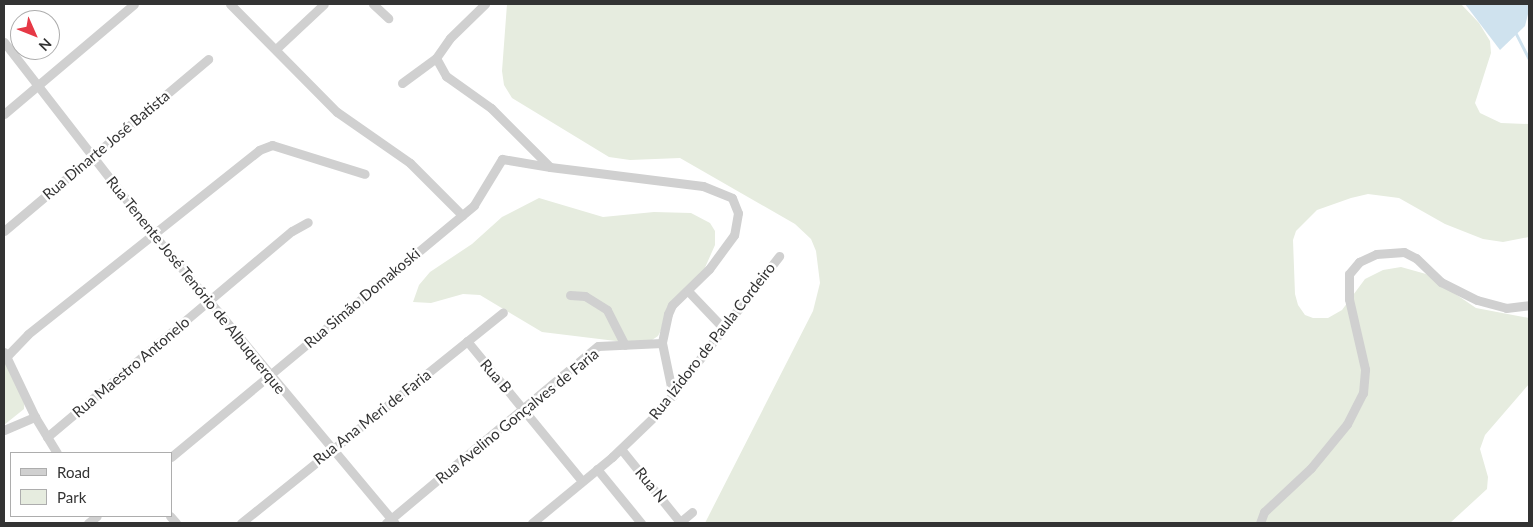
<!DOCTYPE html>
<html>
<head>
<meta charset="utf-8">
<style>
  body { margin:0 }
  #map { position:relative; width:1533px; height:527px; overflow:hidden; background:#fff; font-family:Lato,sans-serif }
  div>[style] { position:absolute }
  .green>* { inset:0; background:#e6ecdf }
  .water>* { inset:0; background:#cfe2ee }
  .stream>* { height:2.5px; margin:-1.25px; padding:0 1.25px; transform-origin:1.25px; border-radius:1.25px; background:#cfe2ee }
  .minor>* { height:9px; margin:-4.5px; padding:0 4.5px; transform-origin:4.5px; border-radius:4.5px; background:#d0d0d0 }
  span { translate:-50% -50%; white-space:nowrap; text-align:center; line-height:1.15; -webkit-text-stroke:5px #fff; paint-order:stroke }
  .street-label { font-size:15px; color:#333 }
  .frame { position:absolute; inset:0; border:5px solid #333; pointer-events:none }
  .legend { position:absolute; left:10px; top:452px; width:162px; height:65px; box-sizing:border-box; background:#fff; border:1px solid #adadad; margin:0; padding:6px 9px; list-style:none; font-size:15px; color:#333 }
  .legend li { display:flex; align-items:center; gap:10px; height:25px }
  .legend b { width:25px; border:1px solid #adadad }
  .north { position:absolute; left:10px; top:10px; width:50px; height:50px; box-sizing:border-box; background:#fff; border:1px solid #adadad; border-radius:50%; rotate:134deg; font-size:14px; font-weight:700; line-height:20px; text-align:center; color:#333 }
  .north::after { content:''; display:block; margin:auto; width:18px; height:22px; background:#e63946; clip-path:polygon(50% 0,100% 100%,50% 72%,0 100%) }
</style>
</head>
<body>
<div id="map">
  <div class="green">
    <div style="clip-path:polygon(507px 4px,1461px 4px,1479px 23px,1490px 41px,1491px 53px,1475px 103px,1480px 113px,1501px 123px,1529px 124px,1529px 237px,1503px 242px,1483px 239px,1445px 224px,1399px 198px,1368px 194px,1351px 198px,1317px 210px,1296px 231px,1293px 240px,1295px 294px,1298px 305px,1305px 315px,1313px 318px,1328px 318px,1342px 310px,1365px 279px,1383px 270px,1401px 267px,1426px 274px,1476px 308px,1529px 318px,1529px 384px,1485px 435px,1480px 449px,1488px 477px,1487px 489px,1450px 523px,705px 523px,813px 311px,820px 283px,816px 251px,811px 239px,795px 224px,680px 158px,630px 160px,609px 157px,512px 98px,504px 85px,502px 71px)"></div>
    <div style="clip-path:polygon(539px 198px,603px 217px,654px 212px,691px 213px,710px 223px,715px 231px,715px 245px,700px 279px,672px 310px,658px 336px,649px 342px,624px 342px,542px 332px,480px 295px,463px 294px,431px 303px,413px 302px,419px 285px,430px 272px,472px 244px,502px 217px)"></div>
    <div style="clip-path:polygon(4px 357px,25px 393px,24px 409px,4px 425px)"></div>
  </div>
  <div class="water">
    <div style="clip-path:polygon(1465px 4px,1529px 4px,1529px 10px,1525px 26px,1500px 50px)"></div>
  </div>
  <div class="stream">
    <div style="left:1516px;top:33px;width:29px;rotate:63deg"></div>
  </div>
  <div class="minor">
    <div style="left:230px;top:4px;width:152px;rotate:45.3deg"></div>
    <div style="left:337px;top:112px;width:89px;rotate:34.9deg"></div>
    <div style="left:410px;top:163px;width:74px;rotate:45deg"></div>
    <div style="left:373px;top:4px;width:21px;rotate:43deg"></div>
    <div style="left:4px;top:42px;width:243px;rotate:52.2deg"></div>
    <div style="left:153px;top:234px;width:377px;rotate:50.1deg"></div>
    <div style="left:277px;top:48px;width:64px;rotate:-43.1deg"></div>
    <div style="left:436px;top:58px;width:21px;rotate:61deg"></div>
    <div style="left:446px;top:76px;width:55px;rotate:35.4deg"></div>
    <div style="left:491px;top:108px;width:83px;rotate:45deg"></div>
    <div style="left:550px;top:167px;width:154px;rotate:7.1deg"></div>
    <div style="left:703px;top:186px;width:31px;rotate:22deg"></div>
    <div style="left:732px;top:198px;width:16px;rotate:68deg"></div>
    <div style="left:738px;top:213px;width:22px;rotate:100deg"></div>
    <div style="left:734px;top:235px;width:42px;rotate:126.3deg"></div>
    <div style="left:709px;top:269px;width:52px;rotate:135.8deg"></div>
    <div style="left:672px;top:305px;width:10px;rotate:114deg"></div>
    <div style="left:668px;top:314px;width:30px;rotate:102deg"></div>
    <div style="left:662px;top:343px;width:54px;rotate:78.3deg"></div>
    <div style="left:402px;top:83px;width:42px;rotate:-36.3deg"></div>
    <div style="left:436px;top:58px;width:24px;rotate:-55deg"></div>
    <div style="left:450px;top:38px;width:49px;rotate:-44.2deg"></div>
    <div style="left:4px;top:114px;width:170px;rotate:-40.2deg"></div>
    <div style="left:4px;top:231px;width:267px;rotate:-40.1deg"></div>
    <div style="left:688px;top:291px;width:52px;rotate:46.5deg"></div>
    <div style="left:570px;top:295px;width:15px;rotate:4deg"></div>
    <div style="left:585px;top:296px;width:26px;rotate:32deg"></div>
    <div style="left:607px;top:310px;width:39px;rotate:63deg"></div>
    <div style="left:467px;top:341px;width:181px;rotate:50.6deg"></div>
    <div style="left:4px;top:352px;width:72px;rotate:64.5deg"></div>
    <div style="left:35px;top:417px;width:42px;rotate:58.6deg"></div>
    <div style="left:7px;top:356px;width:30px;rotate:-46deg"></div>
    <div style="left:28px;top:334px;width:295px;rotate:-38.5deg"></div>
    <div style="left:259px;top:150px;width:14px;rotate:-21deg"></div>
    <div style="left:272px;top:145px;width:97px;rotate:17.3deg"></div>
    <div style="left:4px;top:430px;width:34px;rotate:-23deg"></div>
    <div style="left:47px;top:437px;width:320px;rotate:-40.1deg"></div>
    <div style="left:292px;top:231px;width:18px;rotate:-29deg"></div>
    <div style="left:621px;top:449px;width:94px;rotate:51.1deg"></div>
    <div style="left:171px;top:457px;width:394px;rotate:-39.7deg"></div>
    <div style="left:474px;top:205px;width:54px;rotate:-58.7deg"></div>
    <div style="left:502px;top:159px;width:49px;rotate:9.5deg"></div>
    <div style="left:597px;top:469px;width:70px;rotate:50.8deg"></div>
    <div style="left:170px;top:516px;width:9px;rotate:49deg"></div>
    <div style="left:88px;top:523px;width:11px;rotate:-38deg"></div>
    <div style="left:241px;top:523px;width:336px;rotate:-38.8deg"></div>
    <div style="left:386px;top:523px;width:276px;rotate:-39.9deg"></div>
    <div style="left:598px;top:346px;width:64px;rotate:-2.7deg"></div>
    <div style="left:532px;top:523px;width:104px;rotate:-39.5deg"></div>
    <div style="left:612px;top:457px;width:65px;rotate:-43.8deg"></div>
    <div style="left:659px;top:412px;width:197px;rotate:-52.4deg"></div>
    <div style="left:679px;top:523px;width:17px;rotate:-40deg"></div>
    <div style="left:1260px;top:523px;width:12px;rotate:-70deg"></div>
    <div style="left:1264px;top:512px;width:64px;rotate:-43.1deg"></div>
    <div style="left:1311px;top:468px;width:57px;rotate:-50.7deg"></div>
    <div style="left:1347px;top:424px;width:35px;rotate:-63deg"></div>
    <div style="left:1363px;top:393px;width:24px;rotate:-85deg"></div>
    <div style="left:1365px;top:369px;width:72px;rotate:-102.9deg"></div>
    <div style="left:1349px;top:299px;width:25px;rotate:-90deg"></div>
    <div style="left:1349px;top:274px;width:16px;rotate:-50deg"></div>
    <div style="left:1359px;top:262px;width:19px;rotate:-25deg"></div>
    <div style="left:1376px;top:254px;width:28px;rotate:-4deg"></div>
    <div style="left:1404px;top:252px;width:13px;rotate:27deg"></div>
    <div style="left:1416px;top:258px;width:35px;rotate:44deg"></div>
    <div style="left:1441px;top:282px;width:40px;rotate:26.6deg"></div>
    <div style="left:1477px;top:300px;width:30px;rotate:15deg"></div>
    <div style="left:1506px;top:308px;width:23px;rotate:-7deg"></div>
  </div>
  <div class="street-label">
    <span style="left:106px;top:145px;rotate:-40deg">Rua Dinarte José Batista</span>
    <span style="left:196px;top:285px;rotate:51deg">Rua Tenente José Tenório de Albuquerque</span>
    <span style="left:362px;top:298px;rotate:-40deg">Rua Simão Domakoski</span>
    <span style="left:712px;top:341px;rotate:-52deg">Rua Izidoro de Paula Cordeiro</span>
    <span style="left:131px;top:367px;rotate:-40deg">Rua Maestro Antonelo</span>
    <span style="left:496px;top:376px;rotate:49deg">Rua B</span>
    <span style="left:517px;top:416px;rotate:-39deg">Rua Avelino Gonçalves de Faria</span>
    <span style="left:372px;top:417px;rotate:-38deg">Rua Ana Meri de Faria</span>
    <span style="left:651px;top:485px;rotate:51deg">Rua N</span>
  </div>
  <div class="frame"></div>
  <ul class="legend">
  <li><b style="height:6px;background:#d0d0d0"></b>Road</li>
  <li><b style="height:14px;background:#e6ecdf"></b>Park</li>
  </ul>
  <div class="north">N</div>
</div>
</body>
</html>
